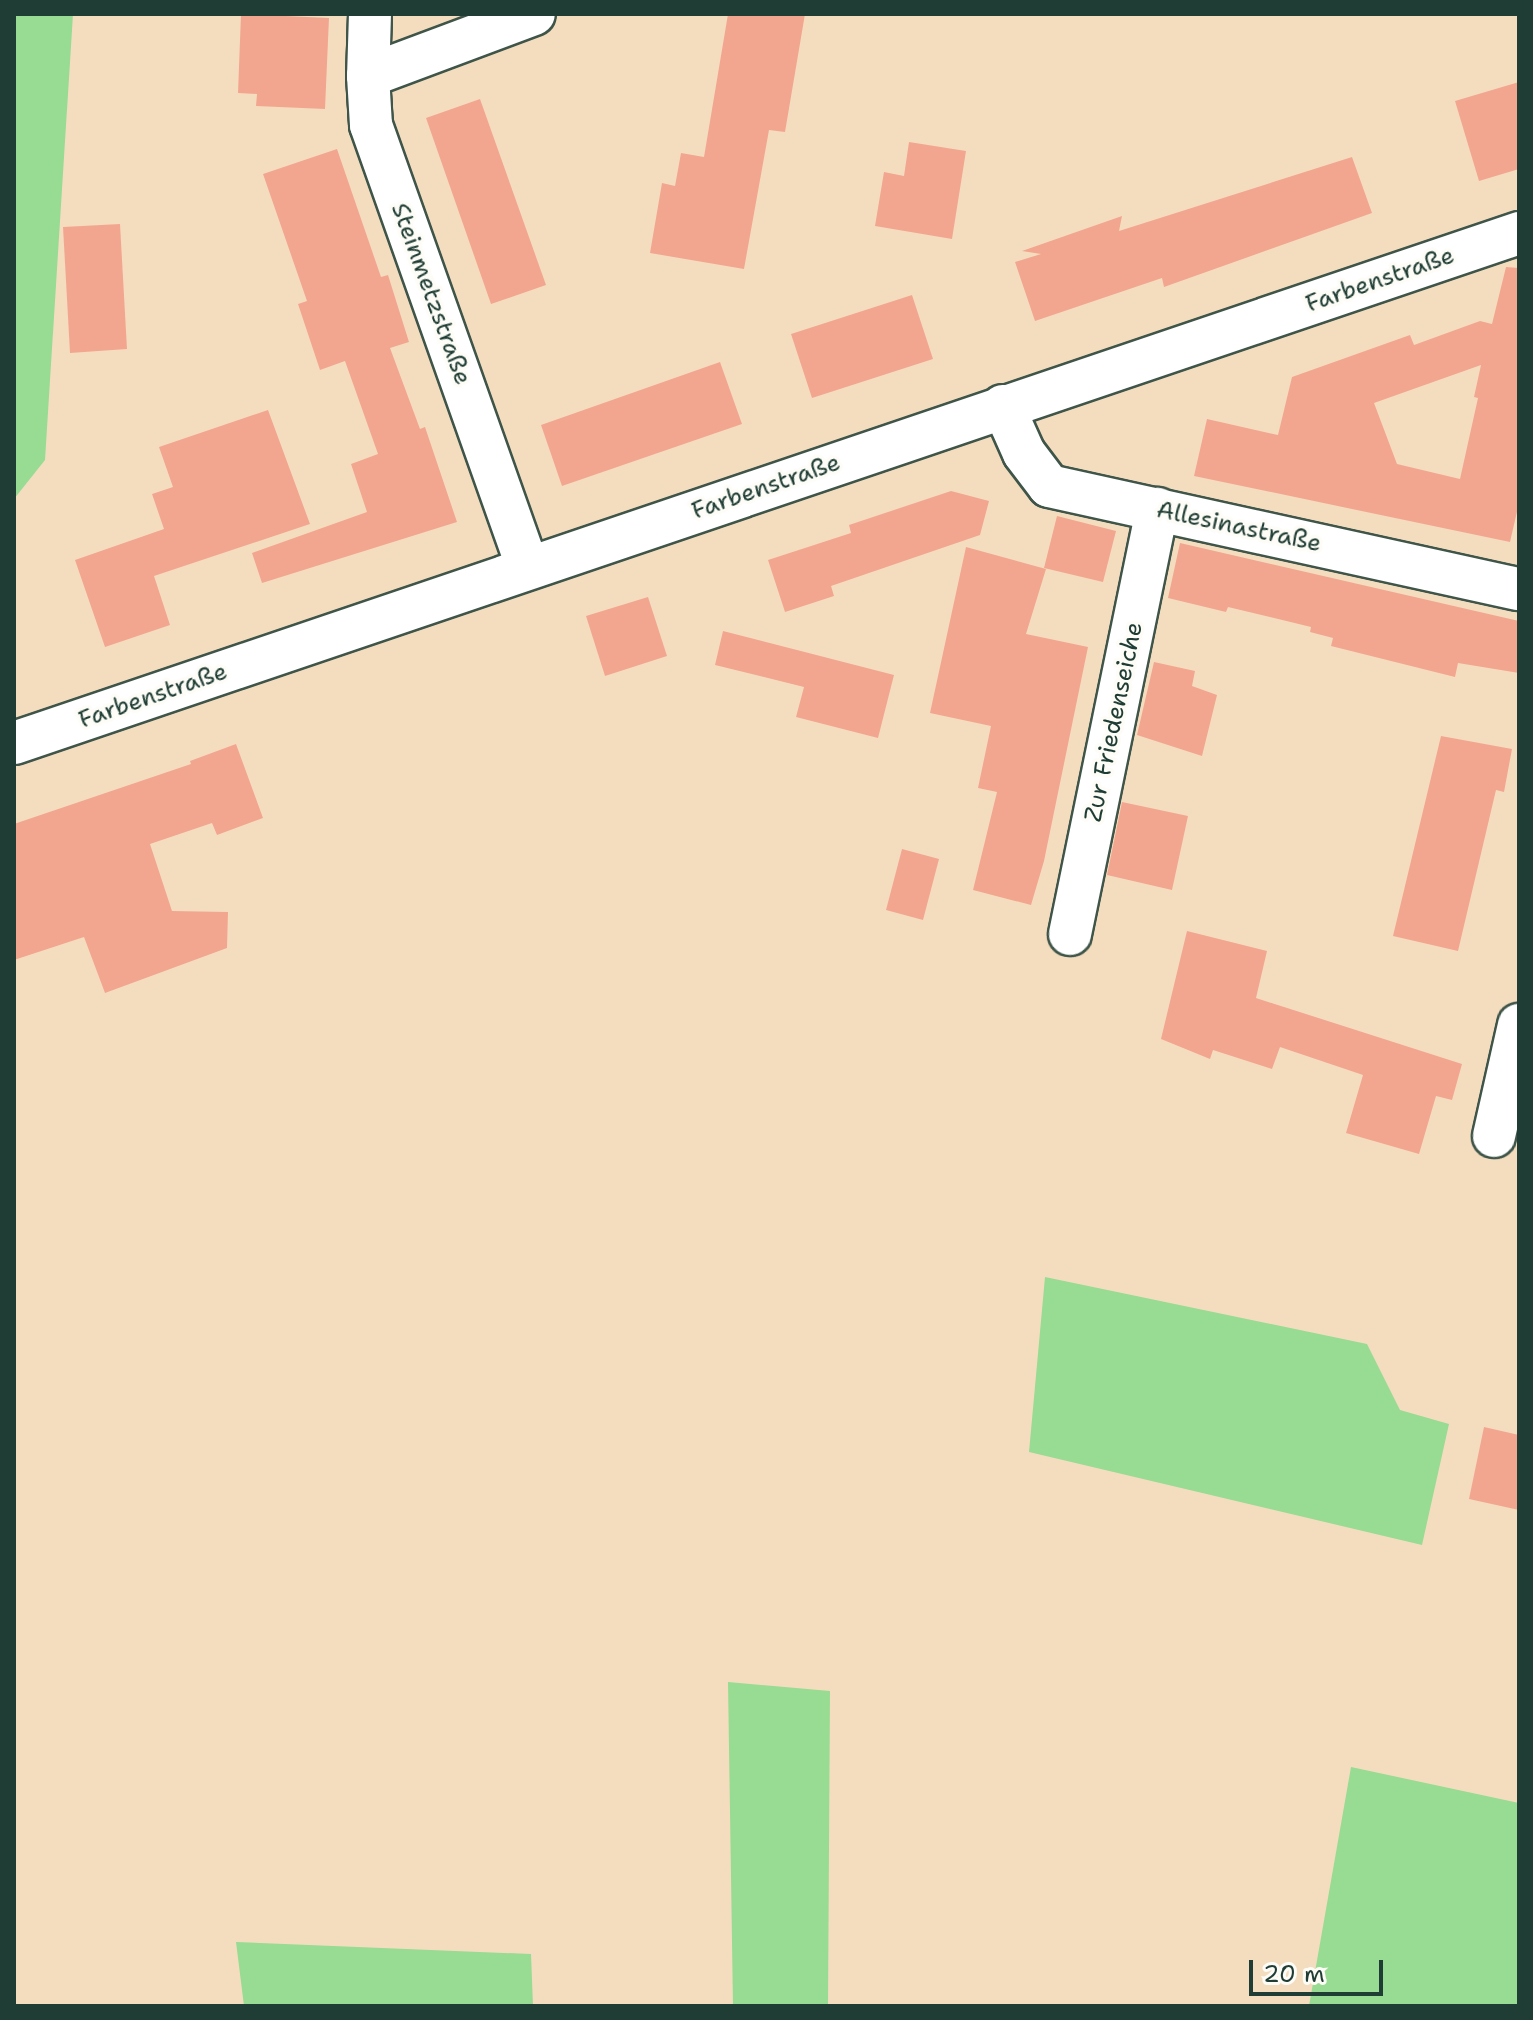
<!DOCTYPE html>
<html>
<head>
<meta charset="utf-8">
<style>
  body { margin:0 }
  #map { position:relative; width:1533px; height:2020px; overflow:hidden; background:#f4ddbf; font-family:"Shantell Sans",sans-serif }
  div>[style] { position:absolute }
  .green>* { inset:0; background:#98db93 }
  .building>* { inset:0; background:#f3a68f }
  .roads { filter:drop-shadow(2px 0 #3f5549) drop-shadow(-2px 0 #3f5549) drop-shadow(0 2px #3f5549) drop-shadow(0 -2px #3f5549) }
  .street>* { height:42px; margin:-21px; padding:0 21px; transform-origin:21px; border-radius:21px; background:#fff }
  span { translate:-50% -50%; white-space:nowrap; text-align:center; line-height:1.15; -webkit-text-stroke:7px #fdfcf7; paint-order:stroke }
  .street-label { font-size:24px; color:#1f3d34 }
  .frame { position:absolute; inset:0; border:16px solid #1f3d34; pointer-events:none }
  .scale { position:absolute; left:1249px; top:1960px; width:134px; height:36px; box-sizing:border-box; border:4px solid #1f3d34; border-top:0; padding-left:10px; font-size:24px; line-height:28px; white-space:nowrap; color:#1f3d34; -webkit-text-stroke:6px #fdfcf7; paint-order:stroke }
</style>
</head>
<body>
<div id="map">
  <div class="green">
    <div style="clip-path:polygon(14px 14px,73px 14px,45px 460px,14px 499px)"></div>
    <div style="clip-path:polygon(1045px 1277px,1367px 1344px,1400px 1410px,1449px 1424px,1422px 1545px,1029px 1452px)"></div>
    <div style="clip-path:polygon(728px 1682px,830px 1691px,828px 2006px,733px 2006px)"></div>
    <div style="clip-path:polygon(1351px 1767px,1519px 1803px,1519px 2006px,1309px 2006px)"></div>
    <div style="clip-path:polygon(236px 1942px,531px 1954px,533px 2006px,244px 2006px)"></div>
  </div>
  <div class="building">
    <div style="clip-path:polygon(241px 14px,329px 18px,325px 109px,256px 106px,257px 94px,238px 93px)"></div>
    <div style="clip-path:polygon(728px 14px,805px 14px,785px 132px,769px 130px,744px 269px,650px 253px,662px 183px,675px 186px,681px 153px,704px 157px)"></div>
    <div style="clip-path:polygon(1519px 82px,1519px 169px,1479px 181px,1455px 101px)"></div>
    <div style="clip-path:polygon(480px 99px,546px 285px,491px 304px,426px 118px)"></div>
    <div style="clip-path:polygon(909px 142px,966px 151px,952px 239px,875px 226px,884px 172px,904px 176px)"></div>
    <div style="clip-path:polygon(337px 149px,381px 277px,388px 275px,409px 342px,390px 348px,420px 429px,425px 427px,457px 522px,262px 583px,252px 553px,367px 512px,351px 464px,378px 454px,345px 361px,320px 370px,298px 304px,307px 301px,263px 174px)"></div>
    <div style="clip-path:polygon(1352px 157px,1372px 213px,1164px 287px,1162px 278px,1035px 321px,1015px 262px,1041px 254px,1022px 251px,1122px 216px,1119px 231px)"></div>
    <div style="clip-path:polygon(120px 224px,127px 349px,70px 353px,63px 227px)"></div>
    <div style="clip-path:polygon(evenodd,1506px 267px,1519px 268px,1519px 503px,1510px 542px,1194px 476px,1207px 419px,1278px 435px,1292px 377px,1410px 335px,1414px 345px,1480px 321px,1492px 324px,1506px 267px,1481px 365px,1474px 397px,1478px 398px,1460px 479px,1397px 464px,1374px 403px,1481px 365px)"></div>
    <div style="clip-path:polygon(912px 295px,933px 359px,812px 398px,791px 334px)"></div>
    <div style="clip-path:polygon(720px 362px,742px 424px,562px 486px,541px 425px)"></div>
    <div style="clip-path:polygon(268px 410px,310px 524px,154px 576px,170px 625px,105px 647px,75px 560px,164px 529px,152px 494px,173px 487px,159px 447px)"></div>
    <div style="clip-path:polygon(951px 491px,989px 501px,980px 535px,831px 586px,834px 596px,785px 612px,768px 560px,851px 533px,849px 525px)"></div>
    <div style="clip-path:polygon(1057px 516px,1116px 531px,1103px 582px,1044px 568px)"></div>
    <div style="clip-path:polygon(1180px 543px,1519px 621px,1519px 673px,1458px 663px,1455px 677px,1331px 646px,1333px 638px,1310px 632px,1311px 627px,1228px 607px,1226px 612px,1168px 598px)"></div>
    <div style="clip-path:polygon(966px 547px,1046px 569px,1026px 634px,1088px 647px,1044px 861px,1031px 905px,973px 890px,997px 792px,978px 788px,991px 726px,930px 713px)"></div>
    <div style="clip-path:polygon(648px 597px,667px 656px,605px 676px,586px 616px)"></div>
    <div style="clip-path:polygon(723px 631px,894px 675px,878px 738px,796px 717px,804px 687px,715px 665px)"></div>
    <div style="clip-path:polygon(1154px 662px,1195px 671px,1192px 686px,1217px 695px,1202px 756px,1137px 735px)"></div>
    <div style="clip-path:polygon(1441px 736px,1512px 749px,1504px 792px,1496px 790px,1458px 951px,1393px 936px)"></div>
    <div style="clip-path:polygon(236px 744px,263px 818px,217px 835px,212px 823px,150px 844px,172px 911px,228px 912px,227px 948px,105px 993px,84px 937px,14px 960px,14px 824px,191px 764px,190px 761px)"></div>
    <div style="clip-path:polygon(1122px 802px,1188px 816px,1172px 890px,1107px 875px)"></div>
    <div style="clip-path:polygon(902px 849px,939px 859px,923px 920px,886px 910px)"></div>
    <div style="clip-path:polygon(1187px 931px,1267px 951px,1256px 998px,1462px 1064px,1452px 1100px,1436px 1096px,1419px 1154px,1346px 1133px,1363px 1075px,1280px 1047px,1272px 1069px,1213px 1050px,1210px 1059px,1161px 1039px)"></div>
    <div style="clip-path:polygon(1484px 1427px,1519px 1435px,1519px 1510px,1469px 1499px)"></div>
  </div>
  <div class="roads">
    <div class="street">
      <div style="left:370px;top:14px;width:62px;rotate:91.8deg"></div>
      <div style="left:368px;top:76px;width:49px;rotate:86.5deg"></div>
      <div style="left:371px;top:125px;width:470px;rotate:70.5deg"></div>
      <div style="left:368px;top:76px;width:177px;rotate:-20.5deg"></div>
      <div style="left:1003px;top:406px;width:51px;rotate:65.9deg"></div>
      <div style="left:1024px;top:453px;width:41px;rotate:52.9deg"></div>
      <div style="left:1049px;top:486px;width:481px;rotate:12.4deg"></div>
      <div style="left:14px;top:743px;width:1589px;rotate:-18.72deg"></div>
      <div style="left:1070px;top:934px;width:434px;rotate:-78.4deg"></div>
      <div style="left:1494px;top:1136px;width:114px;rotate:-77.3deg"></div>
    </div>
  </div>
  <div class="street-label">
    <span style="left:1380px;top:280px;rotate:-19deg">Farbenstraße</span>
    <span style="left:431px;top:294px;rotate:70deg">Steinmetzstraße</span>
    <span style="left:766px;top:487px;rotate:-19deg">Farbenstraße</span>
    <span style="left:1239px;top:527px;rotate:12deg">Allesinastraße</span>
    <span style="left:153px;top:696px;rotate:-19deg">Farbenstraße</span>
    <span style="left:1114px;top:722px;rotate:-78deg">Zur Friedenseiche</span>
  </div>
  <div class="frame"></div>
  <div class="scale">20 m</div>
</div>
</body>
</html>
